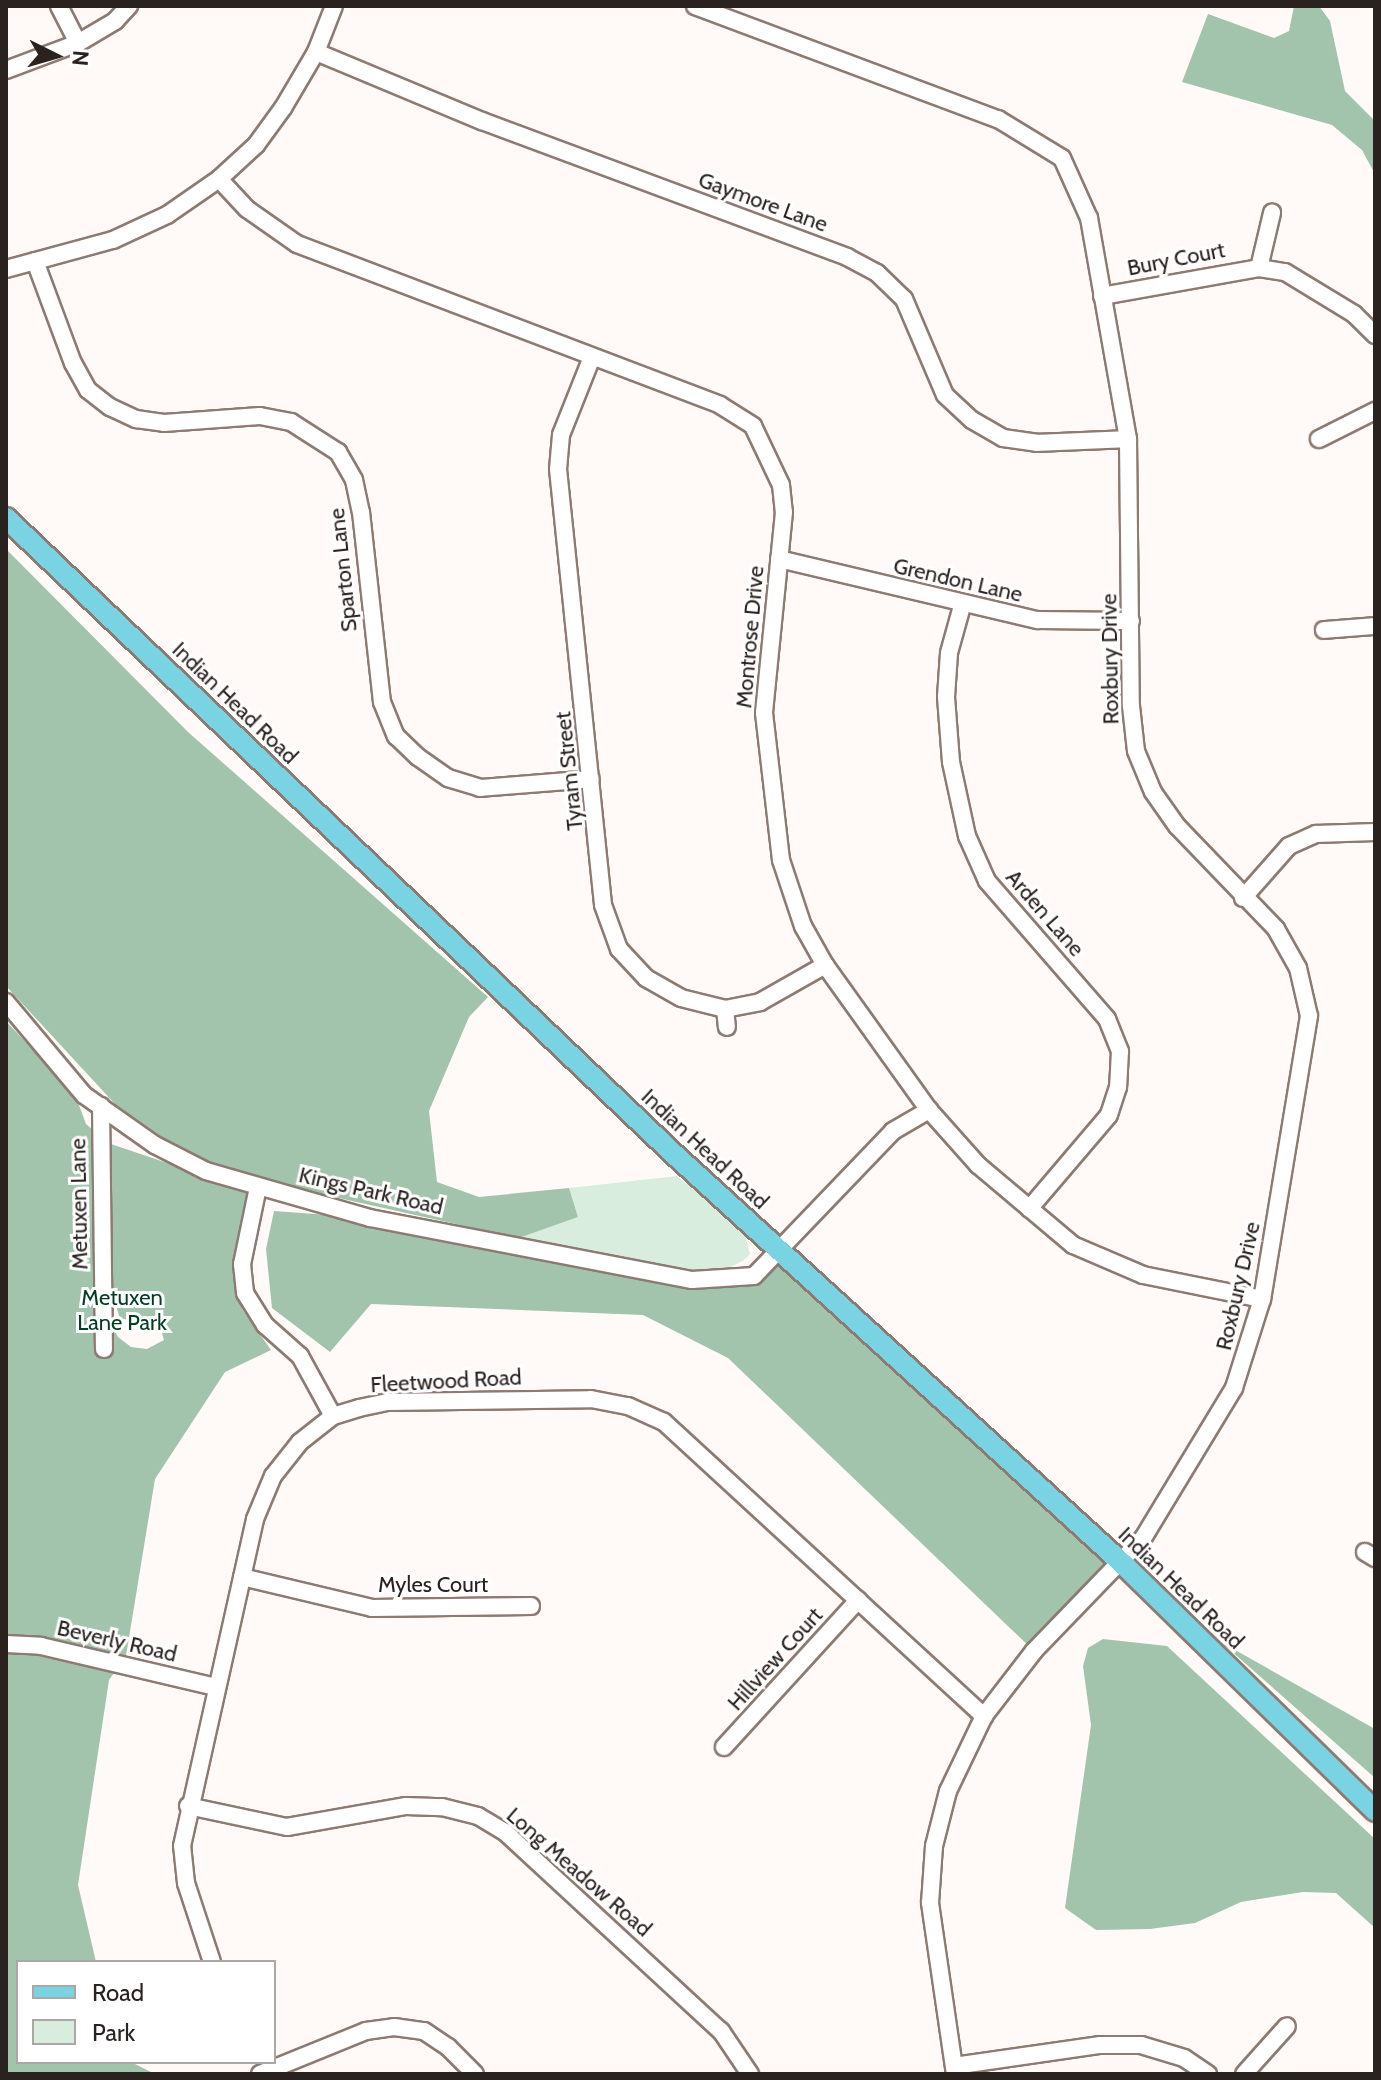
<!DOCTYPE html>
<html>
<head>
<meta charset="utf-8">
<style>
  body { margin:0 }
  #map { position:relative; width:1381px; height:2080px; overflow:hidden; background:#fffaf8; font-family:Cabin,sans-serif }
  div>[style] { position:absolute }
  .green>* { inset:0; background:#d8edde }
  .forest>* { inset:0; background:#a2c3ac }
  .roads { filter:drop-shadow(2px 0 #8d7b72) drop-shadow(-2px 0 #8d7b72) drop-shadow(0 2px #8d7b72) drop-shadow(0 -2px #8d7b72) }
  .minor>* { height:16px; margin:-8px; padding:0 8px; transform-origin:8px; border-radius:8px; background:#fff }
  .major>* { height:20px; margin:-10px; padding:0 10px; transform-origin:10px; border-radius:10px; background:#79d3e3 }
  span { translate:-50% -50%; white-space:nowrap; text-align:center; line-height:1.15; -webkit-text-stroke:6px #fff; paint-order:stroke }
  .street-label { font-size:22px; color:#2a221f }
  .park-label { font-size:22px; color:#013d20 }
  .frame { position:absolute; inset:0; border:8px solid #2a221f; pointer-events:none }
  .legend { position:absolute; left:16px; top:1960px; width:260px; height:104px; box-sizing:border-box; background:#fff; border:2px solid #aaa7a5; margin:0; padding:10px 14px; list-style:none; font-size:24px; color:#2a221f }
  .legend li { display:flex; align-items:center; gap:16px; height:40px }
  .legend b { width:40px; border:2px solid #aaa7a5 }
  .north { position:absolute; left:16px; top:16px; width:80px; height:80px; -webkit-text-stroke:6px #fff; paint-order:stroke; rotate:95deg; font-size:22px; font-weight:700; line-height:32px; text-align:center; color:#2a221f }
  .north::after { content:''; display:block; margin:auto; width:28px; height:36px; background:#2a221f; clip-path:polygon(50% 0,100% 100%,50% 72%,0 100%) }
</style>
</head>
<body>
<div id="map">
  <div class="green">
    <div style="clip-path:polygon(677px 1176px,744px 1230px,750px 1254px,743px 1261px,724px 1270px,696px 1271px,519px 1238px,578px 1217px,569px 1188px)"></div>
  </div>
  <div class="forest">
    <div style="clip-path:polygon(1294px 6px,1319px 6px,1330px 21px,1345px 91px,1375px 121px,1375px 174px,1362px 150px,1332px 125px,1182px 82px,1208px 14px,1274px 38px,1289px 31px)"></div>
    <div style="clip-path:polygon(6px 549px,188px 732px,488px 997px,469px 1017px,429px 1111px,437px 1182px,479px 1197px,569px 1188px,578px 1217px,519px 1238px,262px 1181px,188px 1155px,115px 1104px,6px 986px)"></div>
    <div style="clip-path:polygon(evenodd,6px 1021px,76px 1097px,86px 1124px,108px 1143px,250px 1191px,235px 1273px,242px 1309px,271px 1350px,225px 1372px,155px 1479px,126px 1656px,109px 1680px,78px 1885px,96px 1962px,18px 1962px,18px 2062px,131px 2062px,153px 2073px,216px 2074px,6px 2074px,6px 1021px,115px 1302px,120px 1319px,158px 1320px,164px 1340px,147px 1349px,131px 1347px,118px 1337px,112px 1325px,115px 1302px)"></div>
    <div style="clip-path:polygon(274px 1211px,370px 1218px,692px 1280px,753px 1276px,781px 1251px,1123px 1564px,1034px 1651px,728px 1358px,643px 1315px,371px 1304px,330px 1352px,272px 1308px,266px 1249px)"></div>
    <div style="clip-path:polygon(1103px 1639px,1167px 1646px,1375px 1839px,1375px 1928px,1336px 1893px,1303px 1892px,1241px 1902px,1195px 1923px,1150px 1929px,1096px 1930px,1065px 1908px,1091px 1725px,1083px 1666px,1088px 1648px)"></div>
    <div style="clip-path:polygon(1221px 1642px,1375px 1729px,1375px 1778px)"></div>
  </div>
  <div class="roads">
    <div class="minor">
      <div style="left:59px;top:6px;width:42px;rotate:62.8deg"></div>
      <div style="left:695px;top:6px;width:323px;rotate:20.5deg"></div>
      <div style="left:998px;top:119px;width:75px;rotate:31.4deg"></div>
      <div style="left:1062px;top:158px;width:66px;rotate:65.8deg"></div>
      <div style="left:1089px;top:218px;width:224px;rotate:80deg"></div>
      <div style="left:1128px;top:439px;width:267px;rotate:89.4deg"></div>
      <div style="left:1131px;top:706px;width:45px;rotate:83.7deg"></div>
      <div style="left:1136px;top:751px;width:44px;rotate:67.5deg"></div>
      <div style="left:1153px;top:792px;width:42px;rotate:54.8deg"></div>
      <div style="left:1177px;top:826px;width:143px;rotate:46.1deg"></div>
      <div style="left:1276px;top:929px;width:45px;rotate:60.6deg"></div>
      <div style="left:1298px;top:968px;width:49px;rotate:77.1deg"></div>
      <div style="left:1309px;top:1016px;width:287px;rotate:99.4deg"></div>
      <div style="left:1262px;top:1299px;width:93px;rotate:107.5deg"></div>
      <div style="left:1234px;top:1388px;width:175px;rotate:121.2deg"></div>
      <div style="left:1143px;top:1538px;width:157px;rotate:134deg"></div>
      <div style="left:1034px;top:1651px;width:82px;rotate:127.6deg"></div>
      <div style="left:984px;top:1716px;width:83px;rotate:115.6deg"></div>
      <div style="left:948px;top:1791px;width:57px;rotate:104.3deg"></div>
      <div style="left:934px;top:1846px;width:57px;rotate:94deg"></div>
      <div style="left:930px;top:1903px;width:173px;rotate:81.7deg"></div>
      <div style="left:316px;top:52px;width:180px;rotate:22.6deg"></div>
      <div style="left:482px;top:121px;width:390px;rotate:20.4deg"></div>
      <div style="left:847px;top:257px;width:34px;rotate:28deg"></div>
      <div style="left:877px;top:273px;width:37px;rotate:44deg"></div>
      <div style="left:904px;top:299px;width:104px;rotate:66.9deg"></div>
      <div style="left:945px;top:395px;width:37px;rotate:43deg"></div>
      <div style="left:972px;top:420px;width:36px;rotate:30deg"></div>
      <div style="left:1003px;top:438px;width:34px;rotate:8deg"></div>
      <div style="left:1037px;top:443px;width:91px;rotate:-2.5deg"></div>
      <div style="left:6px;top:70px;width:77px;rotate:-20.6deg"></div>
      <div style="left:78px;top:43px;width:43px;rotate:-30.7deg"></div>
      <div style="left:115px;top:21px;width:21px;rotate:-47deg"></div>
      <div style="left:219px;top:179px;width:41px;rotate:47deg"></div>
      <div style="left:247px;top:209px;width:61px;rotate:35deg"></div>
      <div style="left:297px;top:244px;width:453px;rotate:20.8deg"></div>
      <div style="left:720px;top:405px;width:39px;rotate:32deg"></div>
      <div style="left:753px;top:426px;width:65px;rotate:64.6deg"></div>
      <div style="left:781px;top:485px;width:27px;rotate:84deg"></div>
      <div style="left:784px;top:512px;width:202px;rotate:95.7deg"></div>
      <div style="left:764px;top:713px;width:148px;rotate:83.4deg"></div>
      <div style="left:781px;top:860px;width:70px;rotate:71.6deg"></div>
      <div style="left:803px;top:926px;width:45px;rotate:60.6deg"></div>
      <div style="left:825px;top:965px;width:178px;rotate:54.4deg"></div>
      <div style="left:929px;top:1110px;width:74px;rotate:48.3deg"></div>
      <div style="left:978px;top:1165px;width:124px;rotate:40.1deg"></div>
      <div style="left:1073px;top:1245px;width:76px;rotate:23.2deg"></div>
      <div style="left:1143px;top:1275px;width:121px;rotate:11.4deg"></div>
      <div style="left:35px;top:261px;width:109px;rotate:69.6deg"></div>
      <div style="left:73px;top:363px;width:31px;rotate:61deg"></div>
      <div style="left:88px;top:390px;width:28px;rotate:38deg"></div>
      <div style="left:110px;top:407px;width:29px;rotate:25deg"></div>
      <div style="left:136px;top:419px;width:28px;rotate:8deg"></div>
      <div style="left:164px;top:423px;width:96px;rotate:-4.2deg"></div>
      <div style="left:260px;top:416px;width:32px;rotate:11deg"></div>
      <div style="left:291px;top:422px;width:56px;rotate:32.6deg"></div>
      <div style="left:338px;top:452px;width:32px;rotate:60deg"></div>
      <div style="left:354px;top:480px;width:33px;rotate:78deg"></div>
      <div style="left:361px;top:512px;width:191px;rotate:83.7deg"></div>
      <div style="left:382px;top:702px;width:37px;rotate:68deg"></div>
      <div style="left:396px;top:736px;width:30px;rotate:44deg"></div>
      <div style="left:418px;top:757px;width:37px;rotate:35deg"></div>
      <div style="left:448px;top:778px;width:34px;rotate:17deg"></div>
      <div style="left:480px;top:788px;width:111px;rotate:-4.6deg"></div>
      <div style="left:1259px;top:268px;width:57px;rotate:-76.7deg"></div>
      <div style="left:6px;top:269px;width:111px;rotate:-15.2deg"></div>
      <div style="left:113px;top:240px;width:60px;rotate:-24.8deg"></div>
      <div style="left:167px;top:215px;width:63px;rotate:-34.7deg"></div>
      <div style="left:219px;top:179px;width:50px;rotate:-42.6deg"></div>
      <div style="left:256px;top:145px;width:46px;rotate:-53.9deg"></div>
      <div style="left:283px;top:108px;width:65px;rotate:-59.5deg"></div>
      <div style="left:316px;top:52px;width:49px;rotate:-68.6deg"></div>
      <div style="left:1102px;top:296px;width:159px;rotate:-10.1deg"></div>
      <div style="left:1259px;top:268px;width:26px;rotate:9deg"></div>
      <div style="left:1285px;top:272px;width:81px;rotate:31.3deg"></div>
      <div style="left:1354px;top:314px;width:30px;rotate:45deg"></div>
      <div style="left:592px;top:357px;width:84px;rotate:111.7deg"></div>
      <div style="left:561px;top:435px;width:34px;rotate:95deg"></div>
      <div style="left:558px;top:469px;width:438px;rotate:84.1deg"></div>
      <div style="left:603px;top:905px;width:47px;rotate:70deg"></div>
      <div style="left:619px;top:949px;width:40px;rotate:47deg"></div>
      <div style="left:646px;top:978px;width:40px;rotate:29.7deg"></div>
      <div style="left:681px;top:998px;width:45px;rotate:14deg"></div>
      <div style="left:725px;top:1009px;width:36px;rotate:-11deg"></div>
      <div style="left:760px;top:1002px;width:75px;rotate:-29.6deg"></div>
      <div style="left:1319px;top:439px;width:63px;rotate:-26.6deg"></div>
      <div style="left:779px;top:559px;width:266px;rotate:13.3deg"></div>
      <div style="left:1038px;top:620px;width:93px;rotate:0.6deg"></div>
      <div style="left:962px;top:606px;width:49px;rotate:105.5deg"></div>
      <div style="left:949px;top:653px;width:44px;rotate:93.9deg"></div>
      <div style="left:946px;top:697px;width:65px;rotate:85.6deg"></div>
      <div style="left:951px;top:762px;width:76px;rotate:77.8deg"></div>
      <div style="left:967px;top:836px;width:49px;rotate:66deg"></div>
      <div style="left:987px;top:881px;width:183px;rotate:49deg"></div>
      <div style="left:1107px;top:1019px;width:35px;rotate:68deg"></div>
      <div style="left:1120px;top:1051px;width:36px;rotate:93deg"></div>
      <div style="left:1118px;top:1087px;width:29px;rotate:108deg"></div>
      <div style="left:1109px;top:1115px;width:123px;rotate:130.4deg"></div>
      <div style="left:1324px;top:630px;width:51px;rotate:-4.5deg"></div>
      <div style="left:1243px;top:898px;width:69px;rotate:-48.5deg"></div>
      <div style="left:1289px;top:846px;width:30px;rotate:-24deg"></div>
      <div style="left:1316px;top:834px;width:59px;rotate:-1.9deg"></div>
      <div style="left:6px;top:1002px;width:121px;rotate:50deg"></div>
      <div style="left:84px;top:1095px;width:87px;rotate:35.2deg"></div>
      <div style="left:155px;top:1145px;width:57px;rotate:27deg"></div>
      <div style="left:206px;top:1171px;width:171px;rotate:16deg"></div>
      <div style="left:370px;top:1218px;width:328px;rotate:10.9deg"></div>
      <div style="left:692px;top:1280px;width:62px;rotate:-3.7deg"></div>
      <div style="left:754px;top:1276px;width:201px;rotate:-46.2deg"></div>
      <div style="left:893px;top:1131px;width:42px;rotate:-30.3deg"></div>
      <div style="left:725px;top:1009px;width:18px;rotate:84deg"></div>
      <div style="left:101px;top:1106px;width:243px;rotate:89.3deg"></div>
      <div style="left:258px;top:1187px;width:79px;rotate:101.7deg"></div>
      <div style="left:242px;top:1264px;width:29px;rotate:84deg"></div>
      <div style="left:245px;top:1293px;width:38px;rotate:58deg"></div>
      <div style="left:265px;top:1325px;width:47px;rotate:41.5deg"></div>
      <div style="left:300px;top:1356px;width:68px;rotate:61.2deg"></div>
      <div style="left:1365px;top:1552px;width:12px;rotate:31deg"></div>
      <div style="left:242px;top:1577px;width:134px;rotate:13.4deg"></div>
      <div style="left:372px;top:1608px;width:159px;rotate:-0.7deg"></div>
      <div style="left:6px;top:1644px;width:35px;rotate:3deg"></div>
      <div style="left:41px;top:1646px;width:180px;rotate:13.2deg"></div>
      <div style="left:724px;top:1747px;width:199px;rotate:-47.6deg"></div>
      <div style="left:188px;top:1806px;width:101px;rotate:12deg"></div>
      <div style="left:287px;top:1827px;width:121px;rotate:-10deg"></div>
      <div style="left:406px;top:1806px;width:36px;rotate:2deg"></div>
      <div style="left:442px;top:1807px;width:37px;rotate:14deg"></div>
      <div style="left:478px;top:1816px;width:31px;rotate:31deg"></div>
      <div style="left:505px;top:1832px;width:294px;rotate:42.7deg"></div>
      <div style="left:721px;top:2031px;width:52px;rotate:56deg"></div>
      <div style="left:212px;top:1962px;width:83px;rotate:-108.2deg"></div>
      <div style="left:186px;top:1883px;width:37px;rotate:-96deg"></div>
      <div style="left:182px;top:1846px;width:335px;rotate:-77.4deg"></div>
      <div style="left:255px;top:1519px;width:47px;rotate:-67.3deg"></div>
      <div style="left:273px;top:1476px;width:43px;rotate:-51.5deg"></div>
      <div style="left:300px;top:1442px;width:42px;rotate:-38.2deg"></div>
      <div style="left:333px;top:1416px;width:27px;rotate:-17deg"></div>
      <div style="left:359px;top:1408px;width:29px;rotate:-12deg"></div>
      <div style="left:387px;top:1402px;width:204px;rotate:-0.8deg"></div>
      <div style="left:591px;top:1399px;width:38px;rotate:11deg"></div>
      <div style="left:628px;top:1406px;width:39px;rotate:24deg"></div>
      <div style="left:664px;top:1422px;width:435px;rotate:42.6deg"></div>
      <div style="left:954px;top:2066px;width:148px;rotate:-8.2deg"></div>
      <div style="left:1100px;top:2045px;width:41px"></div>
      <div style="left:1141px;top:2045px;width:45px;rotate:16.8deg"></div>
      <div style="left:1184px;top:2058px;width:29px;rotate:34deg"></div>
      <div style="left:260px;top:2074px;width:114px;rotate:-22.1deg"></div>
      <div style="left:366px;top:2031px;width:28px;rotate:-8deg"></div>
      <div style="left:394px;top:2027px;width:30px;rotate:8deg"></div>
      <div style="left:424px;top:2031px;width:29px;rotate:34deg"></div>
      <div style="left:448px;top:2047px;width:38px;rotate:45deg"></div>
      <div style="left:1244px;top:2074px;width:64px;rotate:-48.1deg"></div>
    </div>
    <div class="major">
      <div style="left:6px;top:518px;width:925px;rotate:43.6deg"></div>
      <div style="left:676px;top:1156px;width:605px;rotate:42.39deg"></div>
      <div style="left:1123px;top:1564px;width:353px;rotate:44.4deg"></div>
    </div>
  </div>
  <div class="street-label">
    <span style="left:763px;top:202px;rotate:20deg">Gaymore Lane</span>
    <span style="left:1176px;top:259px;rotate:-11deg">Bury Court</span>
    <span style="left:343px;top:570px;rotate:-96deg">Sparton Lane</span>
    <span style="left:958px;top:580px;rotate:13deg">Grendon Lane</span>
    <span style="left:750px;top:637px;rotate:-85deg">Montrose Drive</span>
    <span style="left:1110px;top:659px;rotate:-91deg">Roxbury Drive</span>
    <span style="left:235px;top:703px;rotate:44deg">Indian Head Road</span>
    <span style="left:569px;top:771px;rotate:-96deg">Tyram Street</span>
    <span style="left:1045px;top:913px;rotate:49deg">Arden Lane</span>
    <span style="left:705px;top:1149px;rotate:43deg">Indian Head Road</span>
    <span style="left:371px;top:1191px;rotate:13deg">Kings Park Road</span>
    <span style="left:79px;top:1204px;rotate:-91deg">Metuxen Lane</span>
    <span style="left:1238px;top:1286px;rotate:-77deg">Roxbury Drive</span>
    <span style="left:446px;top:1381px;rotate:-3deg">Fleetwood Road</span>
    <span style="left:433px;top:1585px">Myles Court</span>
    <span style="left:1181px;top:1588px;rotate:44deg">Indian Head Road</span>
    <span style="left:117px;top:1641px;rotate:13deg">Beverly Road</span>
    <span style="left:775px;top:1659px;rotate:-48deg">Hillview Court</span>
    <span style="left:579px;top:1872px;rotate:41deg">Long Meadow Road</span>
  </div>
  <div class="park-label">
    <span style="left:122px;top:1310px">Metuxen<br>Lane Park</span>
  </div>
  <div class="frame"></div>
  <ul class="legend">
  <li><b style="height:10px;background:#79d3e3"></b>Road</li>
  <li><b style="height:22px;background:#d8edde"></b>Park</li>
  </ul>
  <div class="north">N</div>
</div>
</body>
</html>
